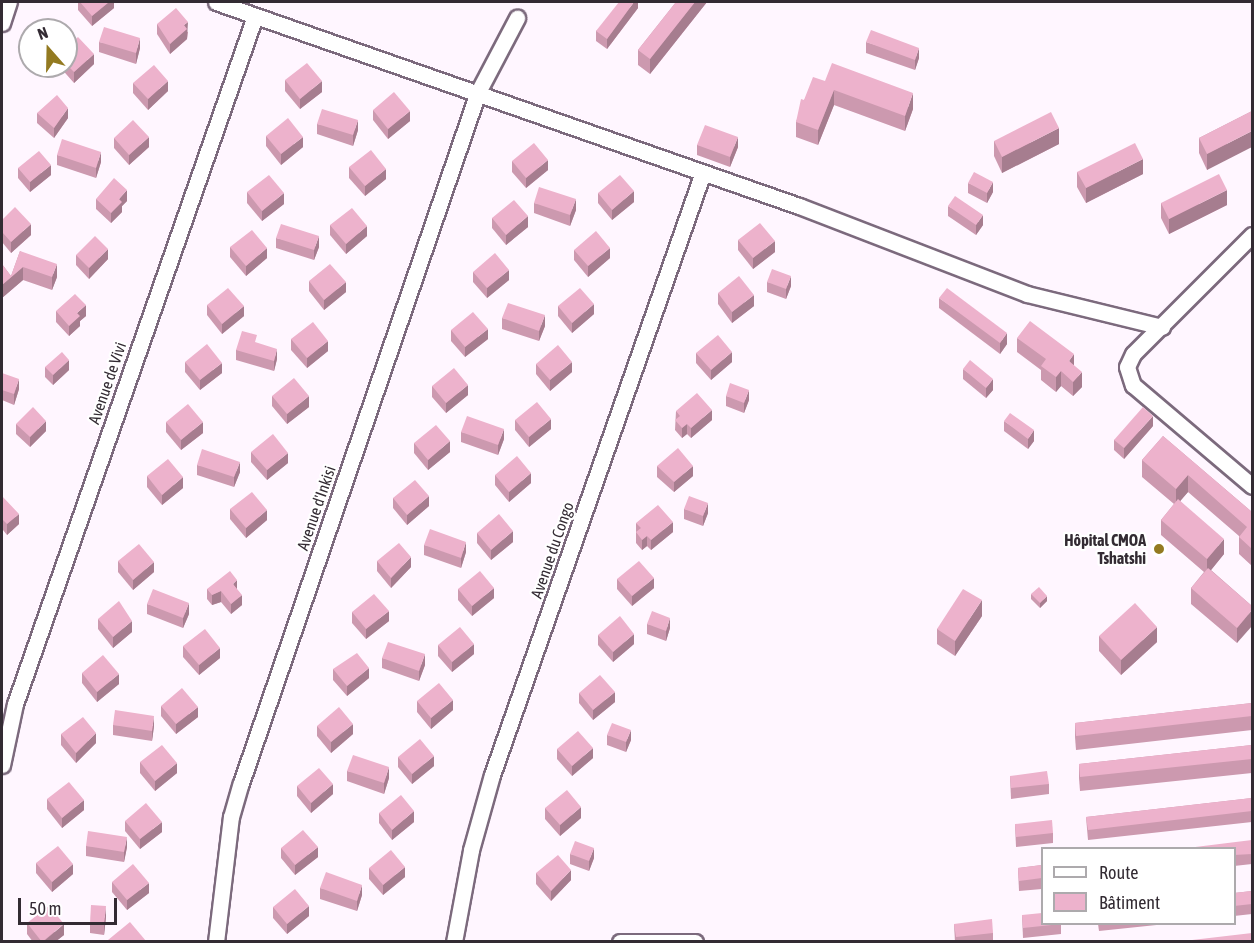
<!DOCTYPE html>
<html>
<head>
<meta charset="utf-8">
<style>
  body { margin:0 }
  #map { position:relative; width:1254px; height:943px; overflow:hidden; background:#fff6ff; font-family:"Asap Condensed",sans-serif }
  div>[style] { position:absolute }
  .roads { filter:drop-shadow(2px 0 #7c6a7d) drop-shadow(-2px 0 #7c6a7d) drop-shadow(0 2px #7c6a7d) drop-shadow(0 -2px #7c6a7d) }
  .minor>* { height:15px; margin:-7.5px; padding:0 7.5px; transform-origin:7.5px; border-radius:7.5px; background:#fff }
  .wall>* { inset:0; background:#cc99af }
  .shaded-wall>* { inset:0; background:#a67d8f }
  .building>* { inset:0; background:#edb2cc }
  .dots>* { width:16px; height:16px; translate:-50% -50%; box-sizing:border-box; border:3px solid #fff; border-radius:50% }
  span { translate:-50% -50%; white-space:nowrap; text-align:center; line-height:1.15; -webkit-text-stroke:4.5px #fff; paint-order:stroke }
  .street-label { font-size:16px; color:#332b33 }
  .poi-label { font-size:16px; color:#332b33; font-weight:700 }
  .right { translate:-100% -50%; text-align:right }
  .frame { position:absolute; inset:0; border:3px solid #332b33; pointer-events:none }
  .legend { position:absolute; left:1041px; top:847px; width:195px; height:78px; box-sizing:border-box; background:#fff; border:2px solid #adaaad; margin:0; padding:8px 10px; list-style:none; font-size:18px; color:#332b33 }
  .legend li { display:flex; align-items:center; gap:12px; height:30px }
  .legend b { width:30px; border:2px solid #adaaad }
  .north { position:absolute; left:18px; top:18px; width:60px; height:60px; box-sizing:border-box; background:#fff; border:2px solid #adaaad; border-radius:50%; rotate:340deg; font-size:16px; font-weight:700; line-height:24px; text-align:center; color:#332b33 }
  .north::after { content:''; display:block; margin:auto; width:21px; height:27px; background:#937a21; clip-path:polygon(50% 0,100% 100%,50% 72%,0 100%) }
  .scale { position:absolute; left:18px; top:898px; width:99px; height:27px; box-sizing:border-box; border:3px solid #332b33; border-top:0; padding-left:8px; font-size:18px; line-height:21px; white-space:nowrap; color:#332b33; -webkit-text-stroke:4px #fff; paint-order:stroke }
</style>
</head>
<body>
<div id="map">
  <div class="roads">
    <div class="minor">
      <div style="left:216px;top:2px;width:618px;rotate:19.29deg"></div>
      <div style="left:799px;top:206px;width:244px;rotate:21.1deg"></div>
      <div style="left:1027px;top:294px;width:139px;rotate:13.7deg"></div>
      <div style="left:2px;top:23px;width:22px;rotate:-72deg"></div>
      <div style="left:1252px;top:235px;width:168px;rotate:135deg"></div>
      <div style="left:1133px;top:354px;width:14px;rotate:115deg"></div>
      <div style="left:1127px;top:367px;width:19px;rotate:72deg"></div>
      <div style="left:1133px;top:385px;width:156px;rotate:40.3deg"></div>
      <div style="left:2px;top:765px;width:62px;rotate:-78deg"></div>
      <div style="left:15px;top:704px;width:729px;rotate:-70.77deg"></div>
      <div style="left:216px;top:942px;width:126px;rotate:-83.2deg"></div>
      <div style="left:231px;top:817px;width:35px;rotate:-74deg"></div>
      <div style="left:241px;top:783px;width:731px;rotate:-71.07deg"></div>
      <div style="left:478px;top:92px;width:84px;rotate:-62.2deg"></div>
      <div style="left:454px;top:942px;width:94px;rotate:-79.5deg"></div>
      <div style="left:471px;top:850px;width:78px;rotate:-74.4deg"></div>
      <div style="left:492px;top:775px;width:636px;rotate:-70.71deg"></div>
      <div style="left:620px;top:942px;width:75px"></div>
    </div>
  </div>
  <div class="wall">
    <div style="clip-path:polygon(78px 2px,114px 2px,114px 8px,92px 26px,78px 10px)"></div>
    <div style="clip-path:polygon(638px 2px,638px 8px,607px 49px,596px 41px,596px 31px)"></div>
    <div style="clip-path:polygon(676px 2px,707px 2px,650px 74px,638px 65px,638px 50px)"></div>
    <div style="clip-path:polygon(157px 24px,188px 32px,187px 39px,170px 54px,157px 34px)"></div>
    <div style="clip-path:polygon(99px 42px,140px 48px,136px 64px,99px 52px)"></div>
    <div style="clip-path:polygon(866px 42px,919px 58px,915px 70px,866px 53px)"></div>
    <div style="clip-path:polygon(66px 48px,94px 64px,74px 83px,59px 66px,66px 66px)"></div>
    <div style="clip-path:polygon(285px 80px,322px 92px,300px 109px,285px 91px)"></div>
    <div style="clip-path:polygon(825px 81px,913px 109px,905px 131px,834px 105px,818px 145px,796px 137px,796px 122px,804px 100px)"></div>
    <div style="clip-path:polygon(133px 83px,168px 91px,148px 110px,133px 93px)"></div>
    <div style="clip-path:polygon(373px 110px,410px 121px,388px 139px,373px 120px)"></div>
    <div style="clip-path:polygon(1252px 111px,1207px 170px,1199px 153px,1199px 138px)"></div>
    <div style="clip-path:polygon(37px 113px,68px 118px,54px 138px,37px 123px)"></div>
    <div style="clip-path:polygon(317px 124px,358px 130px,353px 146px,317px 134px)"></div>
    <div style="clip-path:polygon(266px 136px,303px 147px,281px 165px,266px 146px)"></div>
    <div style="clip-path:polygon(114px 138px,149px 147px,129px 165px,114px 148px)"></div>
    <div style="clip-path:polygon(994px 141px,1059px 144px,1002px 173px,994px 156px)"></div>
    <div style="clip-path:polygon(697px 145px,738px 147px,730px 167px,697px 155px)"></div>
    <div style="clip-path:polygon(57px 155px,101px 162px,96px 178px,57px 165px)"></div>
    <div style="clip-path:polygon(512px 161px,548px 170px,526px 188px,512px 172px)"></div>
    <div style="clip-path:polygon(349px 167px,386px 179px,365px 196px,349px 178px)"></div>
    <div style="clip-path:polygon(18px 168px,51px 175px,30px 192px,18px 178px)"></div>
    <div style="clip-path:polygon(1077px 172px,1143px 174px,1086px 203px,1077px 187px)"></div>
    <div style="clip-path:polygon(968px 183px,993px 192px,987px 203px,968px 193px)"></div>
    <div style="clip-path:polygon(247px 192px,284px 204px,262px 221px,247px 203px)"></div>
    <div style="clip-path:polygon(598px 193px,634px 202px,612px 220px,598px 203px)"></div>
    <div style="clip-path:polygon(96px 199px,127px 201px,122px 206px,122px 212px,111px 223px,96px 209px)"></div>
    <div style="clip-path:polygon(534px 203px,576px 210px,570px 226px,534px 213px)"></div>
    <div style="clip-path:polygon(1161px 203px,1227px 205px,1169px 234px,1161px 218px)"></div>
    <div style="clip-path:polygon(948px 206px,983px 225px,976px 235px,948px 216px)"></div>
    <div style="clip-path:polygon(492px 218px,528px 227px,506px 245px,492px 228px)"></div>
    <div style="clip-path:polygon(2px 220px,31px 235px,11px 253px,2px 242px)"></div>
    <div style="clip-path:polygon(330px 225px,367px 236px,346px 254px,330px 235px)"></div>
    <div style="clip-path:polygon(276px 238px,319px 247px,314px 260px,276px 248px)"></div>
    <div style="clip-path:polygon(738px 240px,775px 252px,753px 269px,738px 250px)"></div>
    <div style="clip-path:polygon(230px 247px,267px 258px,246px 276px,230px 257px)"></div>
    <div style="clip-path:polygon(574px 250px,610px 258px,588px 277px,574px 260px)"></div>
    <div style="clip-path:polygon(20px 251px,57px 277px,52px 290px,23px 280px,2px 298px,2px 264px,11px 276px)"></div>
    <div style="clip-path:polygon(76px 255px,108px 259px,89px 279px,76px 265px)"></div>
    <div style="clip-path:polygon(473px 272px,509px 280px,487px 298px,473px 282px)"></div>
    <div style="clip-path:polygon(309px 281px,346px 292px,324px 310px,309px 291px)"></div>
    <div style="clip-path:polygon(767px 282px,791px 286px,786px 299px,767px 292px)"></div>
    <div style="clip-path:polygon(718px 293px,754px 306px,732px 323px,718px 304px)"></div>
    <div style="clip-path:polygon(939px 298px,1007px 344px,1000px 354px,939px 308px)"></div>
    <div style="clip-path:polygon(207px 305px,244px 316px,222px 334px,207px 315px)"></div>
    <div style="clip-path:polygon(558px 306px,594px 314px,572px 333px,558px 316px)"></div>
    <div style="clip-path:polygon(56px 311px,86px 316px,80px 321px,80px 326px,69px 336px,56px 322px)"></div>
    <div style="clip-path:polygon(502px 318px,545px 326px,539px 341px,502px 329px)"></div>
    <div style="clip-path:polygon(451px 330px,488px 339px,465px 357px,451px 341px)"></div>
    <div style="clip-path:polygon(1017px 338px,1074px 366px,1082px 387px,1073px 396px,1061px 386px,1056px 392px,1041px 380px,1041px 370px,1017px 352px)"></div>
    <div style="clip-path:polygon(291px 339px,328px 351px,307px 368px,291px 350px)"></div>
    <div style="clip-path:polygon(257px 343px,277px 359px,274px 371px,236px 360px,236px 350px)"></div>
    <div style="clip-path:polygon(696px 353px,732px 362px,711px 380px,696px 363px)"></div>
    <div style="clip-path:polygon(185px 362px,222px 373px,200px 390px,185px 372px)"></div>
    <div style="clip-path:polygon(536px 364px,572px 372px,550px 391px,536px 374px)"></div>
    <div style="clip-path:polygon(45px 367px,69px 370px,53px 385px,45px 377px)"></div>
    <div style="clip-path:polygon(963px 369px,993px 390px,986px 398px,963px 379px)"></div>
    <div style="clip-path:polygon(2px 373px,19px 389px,14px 405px,2px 400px)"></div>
    <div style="clip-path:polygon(432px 386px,468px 395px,446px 413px,432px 397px)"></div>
    <div style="clip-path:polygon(272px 396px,309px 407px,287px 424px,272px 406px)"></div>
    <div style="clip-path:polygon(726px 396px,749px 400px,744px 413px,726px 406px)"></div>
    <div style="clip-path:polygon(676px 411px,712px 420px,691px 438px,687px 434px,682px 438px,675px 430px)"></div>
    <div style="clip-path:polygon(515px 420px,551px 429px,529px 447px,515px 430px)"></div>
    <div style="clip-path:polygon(1004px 421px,1034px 441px,1028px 449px,1004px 431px)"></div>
    <div style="clip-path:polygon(166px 422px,203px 433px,181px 450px,166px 432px)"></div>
    <div style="clip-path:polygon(16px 424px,46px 431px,30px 447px,16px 434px)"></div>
    <div style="clip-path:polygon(1153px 426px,1124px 459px,1114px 450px,1114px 440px)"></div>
    <div style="clip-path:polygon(461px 432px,504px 439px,498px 455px,461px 442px)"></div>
    <div style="clip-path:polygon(1163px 436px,1252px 512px,1252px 566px,1239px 554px,1239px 536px,1188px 492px,1180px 501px,1224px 554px,1211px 570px,1252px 606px,1237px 643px,1191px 604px,1191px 588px,1204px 572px,1161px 535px,1161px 520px,1174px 504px,1142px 477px,1142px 460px)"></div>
    <div style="clip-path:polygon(414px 443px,450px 452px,428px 470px,414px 453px)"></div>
    <div style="clip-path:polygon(251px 452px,288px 463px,267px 480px,251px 462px)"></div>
    <div style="clip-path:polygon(197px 465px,240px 472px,234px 487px,197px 475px)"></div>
    <div style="clip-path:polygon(657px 466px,693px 476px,674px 492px,657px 477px)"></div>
    <div style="clip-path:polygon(495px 475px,531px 483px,509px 502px,495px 485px)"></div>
    <div style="clip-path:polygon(147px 476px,183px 488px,162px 505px,147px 487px)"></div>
    <div style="clip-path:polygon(2px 496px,19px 524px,7px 535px,3px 530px,2px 531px)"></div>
    <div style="clip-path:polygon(393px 498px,429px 506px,407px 525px,393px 508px)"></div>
    <div style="clip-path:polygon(230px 509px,267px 520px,246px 538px,230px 519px)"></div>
    <div style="clip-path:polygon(684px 509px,708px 513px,703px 526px,684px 519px)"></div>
    <div style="clip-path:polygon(636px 523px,673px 532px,651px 550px,647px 546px,642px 550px,636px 543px)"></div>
    <div style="clip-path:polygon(477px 533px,513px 542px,491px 560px,477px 543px)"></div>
    <div style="clip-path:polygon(424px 545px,466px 552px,461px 568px,424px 555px)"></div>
    <div style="clip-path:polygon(118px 561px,154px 572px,133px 590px,118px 572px)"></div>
    <div style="clip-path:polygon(377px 561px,411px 567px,391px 588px,377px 571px)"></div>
    <div style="clip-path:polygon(617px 579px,654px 588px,632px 606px,617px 589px)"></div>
    <div style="clip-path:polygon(207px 589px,237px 590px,242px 605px,231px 614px,221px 602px,212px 605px,207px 599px)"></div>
    <div style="clip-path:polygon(458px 589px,494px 598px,472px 616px,458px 600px)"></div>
    <div style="clip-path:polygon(1031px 594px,1047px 601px,1040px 608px,1031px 599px)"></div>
    <div style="clip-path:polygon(147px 604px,189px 614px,183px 628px,147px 614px)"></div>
    <div style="clip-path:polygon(352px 612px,389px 621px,366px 639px,352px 623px)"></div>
    <div style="clip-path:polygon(982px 616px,955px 656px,937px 644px,937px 629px)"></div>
    <div style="clip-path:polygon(98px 619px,132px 632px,113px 648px,98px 629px)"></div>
    <div style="clip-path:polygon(647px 624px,670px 628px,666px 641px,647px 634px)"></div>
    <div style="clip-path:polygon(598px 635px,634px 644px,613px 662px,598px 645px)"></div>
    <div style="clip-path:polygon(1099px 636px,1157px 642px,1121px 675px,1099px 651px)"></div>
    <div style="clip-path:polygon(438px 645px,474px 654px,452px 672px,438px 656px)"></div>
    <div style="clip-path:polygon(183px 646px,220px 658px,199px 675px,183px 657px)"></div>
    <div style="clip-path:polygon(382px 658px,425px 665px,419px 681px,382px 668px)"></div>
    <div style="clip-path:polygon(333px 669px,369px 678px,347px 696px,333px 680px)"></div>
    <div style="clip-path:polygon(82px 673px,119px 684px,97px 702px,82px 683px)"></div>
    <div style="clip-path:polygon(579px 693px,615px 702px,593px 720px,579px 703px)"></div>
    <div style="clip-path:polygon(417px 701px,453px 710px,431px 729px,417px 712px)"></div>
    <div style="clip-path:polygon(1252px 703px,1252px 730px,1076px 750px,1075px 737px,1075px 723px)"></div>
    <div style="clip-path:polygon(161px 706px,198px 717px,176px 734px,161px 716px)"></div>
    <div style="clip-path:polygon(113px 725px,154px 726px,152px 741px,113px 735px)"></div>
    <div style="clip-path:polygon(317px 726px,353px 734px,331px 753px,317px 736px)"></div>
    <div style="clip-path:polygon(61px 734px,96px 743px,76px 763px,61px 745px)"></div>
    <div style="clip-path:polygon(607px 735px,631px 740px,626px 752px,607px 745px)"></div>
    <div style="clip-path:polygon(1252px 745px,1252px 773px,1080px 791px,1079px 778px,1079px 764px)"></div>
    <div style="clip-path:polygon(557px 749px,593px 758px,572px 776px,557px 759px)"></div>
    <div style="clip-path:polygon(398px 757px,434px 766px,412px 784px,398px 767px)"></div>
    <div style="clip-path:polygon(140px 762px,177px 773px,155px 791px,140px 773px)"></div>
    <div style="clip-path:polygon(347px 771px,389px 778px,384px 794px,347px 781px)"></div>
    <div style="clip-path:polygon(1010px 776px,1049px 784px,1049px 794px,1011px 799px)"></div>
    <div style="clip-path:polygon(297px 786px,333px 794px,311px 813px,297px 796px)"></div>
    <div style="clip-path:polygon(1252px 798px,1252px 822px,1088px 840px,1086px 817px)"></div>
    <div style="clip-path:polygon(47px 799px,84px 810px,62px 828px,47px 809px)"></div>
    <div style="clip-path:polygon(545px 808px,581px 818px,560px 836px,545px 819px)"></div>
    <div style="clip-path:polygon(379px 813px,414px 822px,392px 840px,379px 823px)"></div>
    <div style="clip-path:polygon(125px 821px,162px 832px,140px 849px,125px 831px)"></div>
    <div style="clip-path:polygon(1015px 824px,1053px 833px,1053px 843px,1016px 847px)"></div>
    <div style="clip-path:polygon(1252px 840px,1252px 864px,1234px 866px,1234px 849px)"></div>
    <div style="clip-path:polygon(86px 846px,127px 847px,124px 862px,86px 856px)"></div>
    <div style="clip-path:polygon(281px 848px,318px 857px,295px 875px,281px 858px)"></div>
    <div style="clip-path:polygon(570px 854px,594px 858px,589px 871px,570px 864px)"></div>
    <div style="clip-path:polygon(36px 863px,73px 874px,52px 892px,36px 873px)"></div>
    <div style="clip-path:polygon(1042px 865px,1042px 889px,1019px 891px,1018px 868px)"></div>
    <div style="clip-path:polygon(369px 868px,405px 877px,383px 895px,369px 879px)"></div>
    <div style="clip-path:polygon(536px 873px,571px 880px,551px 901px,536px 884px)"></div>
    <div style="clip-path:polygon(112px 882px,149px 893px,127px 910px,112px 892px)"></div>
    <div style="clip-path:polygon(320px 888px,362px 895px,357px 911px,320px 899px)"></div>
    <div style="clip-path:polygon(1252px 891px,1252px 914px,1234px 916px,1234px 893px)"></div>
    <div style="clip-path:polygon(273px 907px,309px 916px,287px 934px,273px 918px)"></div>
    <div style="clip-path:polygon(1022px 915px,1061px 924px,1061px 934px,1023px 938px)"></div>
    <div style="clip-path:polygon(106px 917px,104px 935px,90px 933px,90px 923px)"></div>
    <div style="clip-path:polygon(27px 923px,64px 935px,55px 942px,33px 942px,27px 934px)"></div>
    <div style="clip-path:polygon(954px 924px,993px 933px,993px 942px,955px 942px)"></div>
    <div style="clip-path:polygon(1098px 924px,1166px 924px,1099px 931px)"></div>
  </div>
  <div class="shaded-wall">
    <div style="clip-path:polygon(109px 2px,114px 2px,114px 8px,92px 26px,92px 16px)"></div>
    <div style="clip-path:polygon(634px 2px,638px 2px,638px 8px,607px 49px,607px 39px)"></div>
    <div style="clip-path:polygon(695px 2px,707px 2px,650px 74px,650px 59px)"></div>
    <div style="clip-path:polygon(188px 22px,187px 39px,170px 54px,170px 44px,184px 25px)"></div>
    <div style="clip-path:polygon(140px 38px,140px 48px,136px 64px,136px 53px)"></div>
    <div style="clip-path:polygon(919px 48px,919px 58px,915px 70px,915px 60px)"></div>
    <div style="clip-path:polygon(94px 54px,94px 64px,74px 83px,74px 72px)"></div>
    <div style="clip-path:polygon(168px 81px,168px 91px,148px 110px,148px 99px)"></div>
    <div style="clip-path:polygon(322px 81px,322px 92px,300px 109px,300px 99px)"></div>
    <div style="clip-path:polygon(834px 90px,834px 105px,818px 145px,818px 130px)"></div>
    <div style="clip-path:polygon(913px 93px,913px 109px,905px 131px,905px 116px)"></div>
    <div style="clip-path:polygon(68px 108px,68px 118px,54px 138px,54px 128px)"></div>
    <div style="clip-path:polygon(410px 111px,410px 121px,388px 139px,388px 129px)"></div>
    <div style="clip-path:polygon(358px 120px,358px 130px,353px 146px,353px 135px)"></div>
    <div style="clip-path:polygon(1059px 128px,1059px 144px,1002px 173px,1002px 157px)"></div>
    <div style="clip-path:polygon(1252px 131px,1252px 147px,1207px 170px,1207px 154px)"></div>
    <div style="clip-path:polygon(149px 137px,149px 147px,129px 165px,129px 155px)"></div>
    <div style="clip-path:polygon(303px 137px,303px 147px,281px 165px,281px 154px)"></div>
    <div style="clip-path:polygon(738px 137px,738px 147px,730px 167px,730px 157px)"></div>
    <div style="clip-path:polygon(101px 152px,101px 162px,96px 178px,96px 168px)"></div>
    <div style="clip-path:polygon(1143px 159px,1143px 174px,1086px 203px,1086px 188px)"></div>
    <div style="clip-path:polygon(548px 160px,548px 170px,526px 188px,526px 178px)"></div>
    <div style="clip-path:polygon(51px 165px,51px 175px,30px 192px,30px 182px)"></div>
    <div style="clip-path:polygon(386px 169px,386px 179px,365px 196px,365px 186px)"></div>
    <div style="clip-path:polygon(993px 182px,993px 192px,987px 203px,987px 193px)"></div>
    <div style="clip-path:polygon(127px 190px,127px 201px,122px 206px,122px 212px,111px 223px,111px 213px,119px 199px)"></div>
    <div style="clip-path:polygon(1227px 190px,1227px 205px,1169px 234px,1169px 219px)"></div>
    <div style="clip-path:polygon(634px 191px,634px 202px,612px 220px,612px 210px)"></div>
    <div style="clip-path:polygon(284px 193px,284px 204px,262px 221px,262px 211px)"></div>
    <div style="clip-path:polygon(576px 199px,576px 210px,570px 226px,570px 215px)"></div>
    <div style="clip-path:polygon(983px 215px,983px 225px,976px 235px,976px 225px)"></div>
    <div style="clip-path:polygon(528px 216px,528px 227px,506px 245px,506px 235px)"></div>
    <div style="clip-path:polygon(31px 224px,31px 235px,11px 253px,11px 242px)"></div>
    <div style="clip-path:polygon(367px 226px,367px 236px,346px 254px,346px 244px)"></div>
    <div style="clip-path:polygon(319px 236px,319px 247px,314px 260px,314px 250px)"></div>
    <div style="clip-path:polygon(775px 241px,775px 252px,753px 269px,753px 258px)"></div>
    <div style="clip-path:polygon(267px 248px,267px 258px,246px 276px,246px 266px)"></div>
    <div style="clip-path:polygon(610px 248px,610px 258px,588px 277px,588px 266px)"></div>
    <div style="clip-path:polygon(108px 249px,108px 259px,89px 279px,89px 268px)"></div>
    <div style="clip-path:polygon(57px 264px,57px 277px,52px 290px,52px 277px)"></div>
    <div style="clip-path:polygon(23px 267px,23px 280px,2px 298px,2px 285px)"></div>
    <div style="clip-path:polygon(509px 270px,509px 280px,487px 298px,487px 288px)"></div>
    <div style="clip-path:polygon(791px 276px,791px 286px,786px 299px,786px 289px)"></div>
    <div style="clip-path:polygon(346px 282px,346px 292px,324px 310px,324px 300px)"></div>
    <div style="clip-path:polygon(754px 295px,754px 306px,732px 323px,732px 312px)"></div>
    <div style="clip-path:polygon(594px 304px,594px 314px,572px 333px,572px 323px)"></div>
    <div style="clip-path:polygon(86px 305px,86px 316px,80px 321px,80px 326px,69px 336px,69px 326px,77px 313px)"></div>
    <div style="clip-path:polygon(244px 306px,244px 316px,222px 334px,222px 324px)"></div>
    <div style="clip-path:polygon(545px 315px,545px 326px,539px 341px,539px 331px)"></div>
    <div style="clip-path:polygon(488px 329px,488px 339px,465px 357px,465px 347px)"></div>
    <div style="clip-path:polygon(1007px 333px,1007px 344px,1000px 354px,1000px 343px)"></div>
    <div style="clip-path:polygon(328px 341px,328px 351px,307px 368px,307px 358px)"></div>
    <div style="clip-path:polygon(277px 349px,277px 359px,274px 371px,274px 361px)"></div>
    <div style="clip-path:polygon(732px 352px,732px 362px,711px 380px,711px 370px)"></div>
    <div style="clip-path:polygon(1074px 354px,1074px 368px,1069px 361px)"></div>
    <div style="clip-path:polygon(69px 360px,69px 370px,53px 385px,53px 375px)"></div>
    <div style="clip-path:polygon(572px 362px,572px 372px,550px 391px,550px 380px)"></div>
    <div style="clip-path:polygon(222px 363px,222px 373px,200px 390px,200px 380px)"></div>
    <div style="clip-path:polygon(1061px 371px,1061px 386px,1056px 392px,1056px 377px)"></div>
    <div style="clip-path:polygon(1082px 372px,1082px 387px,1073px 396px,1073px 382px)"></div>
    <div style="clip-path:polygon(19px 379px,19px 389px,14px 405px,14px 394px)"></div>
    <div style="clip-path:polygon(993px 379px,993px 390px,986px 398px,986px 388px)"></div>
    <div style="clip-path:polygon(468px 385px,468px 395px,446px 413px,446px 403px)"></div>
    <div style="clip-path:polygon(749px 390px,749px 400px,744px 413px,744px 403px)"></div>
    <div style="clip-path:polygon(309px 396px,309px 407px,287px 424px,287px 414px)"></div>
    <div style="clip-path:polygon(712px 410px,712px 420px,691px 438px,691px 428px)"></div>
    <div style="clip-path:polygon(1153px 416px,1153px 426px,1124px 459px,1124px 448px)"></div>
    <div style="clip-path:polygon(551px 419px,551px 429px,529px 447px,529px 437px)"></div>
    <div style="clip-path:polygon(46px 421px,46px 431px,30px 447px,30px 437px)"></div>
    <div style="clip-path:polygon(203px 422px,203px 433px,181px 450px,181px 440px)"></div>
    <div style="clip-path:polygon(687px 424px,687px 434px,682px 438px,682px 428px)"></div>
    <div style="clip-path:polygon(504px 429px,504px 439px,498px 455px,498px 445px)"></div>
    <div style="clip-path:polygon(1034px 430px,1034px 441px,1028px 449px,1028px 439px)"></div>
    <div style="clip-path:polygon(450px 441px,450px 452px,428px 470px,428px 460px)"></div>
    <div style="clip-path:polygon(288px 453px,288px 463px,267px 480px,267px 470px)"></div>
    <div style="clip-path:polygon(240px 462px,240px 472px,234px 487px,234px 477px)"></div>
    <div style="clip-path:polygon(693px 466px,693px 476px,674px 492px,674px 482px)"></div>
    <div style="clip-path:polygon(531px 473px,531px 483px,509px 502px,509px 492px)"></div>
    <div style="clip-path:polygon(1188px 475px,1188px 492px,1176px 506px,1176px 489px)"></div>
    <div style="clip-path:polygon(183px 477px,183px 488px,162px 505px,162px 495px)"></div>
    <div style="clip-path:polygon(429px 496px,429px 506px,407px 525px,407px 515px)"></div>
    <div style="clip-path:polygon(708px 503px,708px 513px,703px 526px,703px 516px)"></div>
    <div style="clip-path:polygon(267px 510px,267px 520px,246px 538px,246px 528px)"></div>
    <div style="clip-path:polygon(19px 514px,19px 524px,7px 535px,7px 524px)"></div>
    <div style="clip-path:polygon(3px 520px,3px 530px,2px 531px,2px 521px)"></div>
    <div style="clip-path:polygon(673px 522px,673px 532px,651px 550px,651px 540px)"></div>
    <div style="clip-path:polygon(513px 531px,513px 542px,491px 560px,491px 550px)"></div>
    <div style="clip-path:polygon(647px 536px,647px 546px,642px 550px,642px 540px)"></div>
    <div style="clip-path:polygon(1224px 539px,1224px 554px,1207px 575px,1207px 559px)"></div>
    <div style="clip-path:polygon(466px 542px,466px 552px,461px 568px,461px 558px)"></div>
    <div style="clip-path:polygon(411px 557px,411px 567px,391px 588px,391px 578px)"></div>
    <div style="clip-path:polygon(154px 562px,154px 572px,133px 590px,133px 580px)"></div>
    <div style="clip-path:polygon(654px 578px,654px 588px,632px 606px,632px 596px)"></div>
    <div style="clip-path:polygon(237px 580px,237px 591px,233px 584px)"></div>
    <div style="clip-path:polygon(494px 588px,494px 598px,472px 616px,472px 606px)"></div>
    <div style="clip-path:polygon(221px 591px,221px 602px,212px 605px,212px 595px)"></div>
    <div style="clip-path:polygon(242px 595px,242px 605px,231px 614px,231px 604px)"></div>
    <div style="clip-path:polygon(1047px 596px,1047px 601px,1040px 608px,1040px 603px)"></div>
    <div style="clip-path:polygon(982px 600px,982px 616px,955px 656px,955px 641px)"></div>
    <div style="clip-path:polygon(189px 603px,189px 614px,183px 628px,183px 618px)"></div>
    <div style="clip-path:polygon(1252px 610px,1252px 626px,1237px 643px,1237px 628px)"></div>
    <div style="clip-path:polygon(389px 611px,389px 621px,366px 639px,366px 629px)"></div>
    <div style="clip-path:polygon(670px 618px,670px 628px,666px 641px,666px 631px)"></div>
    <div style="clip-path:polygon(132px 621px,132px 632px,113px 648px,113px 637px)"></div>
    <div style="clip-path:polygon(1157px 627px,1157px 642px,1121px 675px,1121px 660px)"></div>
    <div style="clip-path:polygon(634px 634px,634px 644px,613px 662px,613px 652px)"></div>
    <div style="clip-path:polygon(474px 644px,474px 654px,452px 672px,452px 662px)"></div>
    <div style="clip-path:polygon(220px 648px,220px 658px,199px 675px,199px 665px)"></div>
    <div style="clip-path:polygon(425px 654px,425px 665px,419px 681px,419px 671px)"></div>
    <div style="clip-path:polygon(369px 668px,369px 678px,347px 696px,347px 686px)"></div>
    <div style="clip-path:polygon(119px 674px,119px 684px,97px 702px,97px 692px)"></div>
    <div style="clip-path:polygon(615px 692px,615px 702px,593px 720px,593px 710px)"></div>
    <div style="clip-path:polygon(453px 700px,453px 710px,431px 729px,431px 718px)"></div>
    <div style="clip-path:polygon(198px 707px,198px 717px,176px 734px,176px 724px)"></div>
    <div style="clip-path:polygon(154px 716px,154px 726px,152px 741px,152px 731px)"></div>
    <div style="clip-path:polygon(353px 724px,353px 734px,331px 753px,331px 742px)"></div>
    <div style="clip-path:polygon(631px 730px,631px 740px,626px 752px,626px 742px)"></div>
    <div style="clip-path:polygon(96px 733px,96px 743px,76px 763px,76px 753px)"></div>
    <div style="clip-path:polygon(593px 748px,593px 758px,572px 776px,572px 766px)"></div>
    <div style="clip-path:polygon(434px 756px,434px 766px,412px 784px,412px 774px)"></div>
    <div style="clip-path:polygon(177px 763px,177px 773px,155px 791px,155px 781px)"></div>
    <div style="clip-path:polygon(389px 767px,389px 778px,384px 794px,384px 783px)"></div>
    <div style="clip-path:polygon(333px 784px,333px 794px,311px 813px,311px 803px)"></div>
    <div style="clip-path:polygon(84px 800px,84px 810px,62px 828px,62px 818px)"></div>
    <div style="clip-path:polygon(581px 807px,581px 818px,560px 836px,560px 825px)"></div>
    <div style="clip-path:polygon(414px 811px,414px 822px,392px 840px,392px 830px)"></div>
    <div style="clip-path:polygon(162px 822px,162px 832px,140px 849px,140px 839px)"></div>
    <div style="clip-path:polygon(127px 837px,127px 847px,124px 862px,124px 852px)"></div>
    <div style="clip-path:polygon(318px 847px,318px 857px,295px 875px,295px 865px)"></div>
    <div style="clip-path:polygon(594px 848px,594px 858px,589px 871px,589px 861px)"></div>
    <div style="clip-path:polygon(73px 864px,73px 874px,52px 892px,52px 882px)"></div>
    <div style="clip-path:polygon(405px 867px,405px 877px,383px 895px,383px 885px)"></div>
    <div style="clip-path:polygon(571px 870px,571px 880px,551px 901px,551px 891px)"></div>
    <div style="clip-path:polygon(149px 883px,149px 893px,127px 910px,127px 900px)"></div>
    <div style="clip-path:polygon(362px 885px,362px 895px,357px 911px,357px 901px)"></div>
    <div style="clip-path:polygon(106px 906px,106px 917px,104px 935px,104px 924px)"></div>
    <div style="clip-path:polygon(309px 906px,309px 916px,287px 934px,287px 924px)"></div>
    <div style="clip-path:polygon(64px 924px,64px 935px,55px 942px,43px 942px)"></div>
  </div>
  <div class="building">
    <div style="clip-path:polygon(80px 2px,109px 2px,92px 16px)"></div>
    <div style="clip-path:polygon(619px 2px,634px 2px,607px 39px,596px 31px)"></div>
    <div style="clip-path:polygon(676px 2px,695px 2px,650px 59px,638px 50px)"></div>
    <div style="clip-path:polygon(176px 8px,188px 22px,184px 25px,187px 29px,170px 44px,157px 24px)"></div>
    <div style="clip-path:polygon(104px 27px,140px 38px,136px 53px,99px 42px)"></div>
    <div style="clip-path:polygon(871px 30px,919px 48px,915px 60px,866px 42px)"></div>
    <div style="clip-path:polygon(78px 37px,94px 54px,74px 72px,66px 64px,66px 48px)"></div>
    <div style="clip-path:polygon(307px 63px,322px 81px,300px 99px,285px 80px)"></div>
    <div style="clip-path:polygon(832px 63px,913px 93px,905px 116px,834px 90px,818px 130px,796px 122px,801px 99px,804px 100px,813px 77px,825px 81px)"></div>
    <div style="clip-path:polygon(154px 65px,168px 81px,148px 99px,133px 83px)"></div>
    <div style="clip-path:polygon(394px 92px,410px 111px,388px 129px,373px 110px)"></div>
    <div style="clip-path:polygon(57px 95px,68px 108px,54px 128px,37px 113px)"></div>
    <div style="clip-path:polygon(322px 109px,358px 120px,353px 135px,317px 124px)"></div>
    <div style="clip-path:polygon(1252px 111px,1252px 131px,1207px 154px,1199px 138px)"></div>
    <div style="clip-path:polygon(1051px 112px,1059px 128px,1002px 157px,994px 141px)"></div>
    <div style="clip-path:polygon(288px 118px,303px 137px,281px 154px,266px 136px)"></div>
    <div style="clip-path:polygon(133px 120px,149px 137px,129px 155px,114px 138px)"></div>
    <div style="clip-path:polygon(705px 125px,738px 137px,730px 157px,697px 145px)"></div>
    <div style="clip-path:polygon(62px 139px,101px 152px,96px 168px,57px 155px)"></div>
    <div style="clip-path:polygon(534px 143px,548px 160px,526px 178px,512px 161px)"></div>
    <div style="clip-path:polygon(1135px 143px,1143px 159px,1086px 188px,1077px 172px)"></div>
    <div style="clip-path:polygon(371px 150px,386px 169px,365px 186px,349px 167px)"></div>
    <div style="clip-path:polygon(39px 151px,51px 165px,30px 182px,18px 168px)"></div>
    <div style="clip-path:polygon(974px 172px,993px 182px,987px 193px,968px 183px)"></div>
    <div style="clip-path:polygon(1219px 174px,1227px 190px,1169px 219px,1161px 203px)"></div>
    <div style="clip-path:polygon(269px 175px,284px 193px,262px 211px,247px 192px)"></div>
    <div style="clip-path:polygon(620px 175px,634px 191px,612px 210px,598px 193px)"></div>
    <div style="clip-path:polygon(114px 178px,127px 190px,119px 199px,122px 202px,111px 213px,96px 199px)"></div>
    <div style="clip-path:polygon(539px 187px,576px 199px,570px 215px,534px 203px)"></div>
    <div style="clip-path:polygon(955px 196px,983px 215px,976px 225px,948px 206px)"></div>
    <div style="clip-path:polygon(514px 200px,528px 216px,506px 235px,492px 218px)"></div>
    <div style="clip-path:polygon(15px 207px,31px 224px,11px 242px,2px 232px,2px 220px)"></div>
    <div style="clip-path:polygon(352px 208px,367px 226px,346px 244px,330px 225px)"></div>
    <div style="clip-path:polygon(760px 223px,775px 241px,753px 258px,738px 240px)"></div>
    <div style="clip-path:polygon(281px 224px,319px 236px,314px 250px,276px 238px)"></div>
    <div style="clip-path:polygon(252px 230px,267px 248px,246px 266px,230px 247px)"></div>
    <div style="clip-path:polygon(596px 231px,610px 248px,588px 266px,574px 250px)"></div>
    <div style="clip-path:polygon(95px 236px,108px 249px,89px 268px,76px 255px)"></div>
    <div style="clip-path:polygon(20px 251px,57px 264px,52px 277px,23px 267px,2px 285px,2px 264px,11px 276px)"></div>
    <div style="clip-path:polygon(495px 253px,509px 270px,487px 288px,473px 272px)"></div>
    <div style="clip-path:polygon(330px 264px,346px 282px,324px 300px,309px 281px)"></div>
    <div style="clip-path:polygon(772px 269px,791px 276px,786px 289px,767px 282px)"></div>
    <div style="clip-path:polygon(739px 276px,754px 295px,732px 312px,718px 293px)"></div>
    <div style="clip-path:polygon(228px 288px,244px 306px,222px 324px,207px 305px)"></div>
    <div style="clip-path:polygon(580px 288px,594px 304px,572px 323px,558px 306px)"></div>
    <div style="clip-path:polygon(947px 288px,1007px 333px,1000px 343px,939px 298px)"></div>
    <div style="clip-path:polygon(75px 294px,86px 305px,77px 313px,80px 316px,69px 326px,56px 311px)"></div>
    <div style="clip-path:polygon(508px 303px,545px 315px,539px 331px,502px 318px)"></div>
    <div style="clip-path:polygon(473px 312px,488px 329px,465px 347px,451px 330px)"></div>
    <div style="clip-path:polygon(1030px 321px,1074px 354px,1069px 361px,1082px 372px,1073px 382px,1061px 371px,1056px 377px,1041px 366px,1046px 359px,1017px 338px)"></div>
    <div style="clip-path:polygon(313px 322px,328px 341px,307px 358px,291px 339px)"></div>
    <div style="clip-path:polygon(242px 331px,257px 335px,255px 342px,277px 349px,274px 361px,236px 350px)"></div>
    <div style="clip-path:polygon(718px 335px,732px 352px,711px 370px,696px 353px)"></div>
    <div style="clip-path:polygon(207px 344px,222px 363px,200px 380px,185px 362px)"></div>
    <div style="clip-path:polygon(558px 345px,572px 362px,550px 380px,536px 364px)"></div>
    <div style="clip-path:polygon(62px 352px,69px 360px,53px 375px,45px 367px)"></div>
    <div style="clip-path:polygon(970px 360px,993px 379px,986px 388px,963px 369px)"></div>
    <div style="clip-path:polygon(454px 368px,468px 385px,446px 403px,432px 386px)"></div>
    <div style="clip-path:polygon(2px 373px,19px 379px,14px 394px,2px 390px)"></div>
    <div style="clip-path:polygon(294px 378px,309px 396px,287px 414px,272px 396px)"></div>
    <div style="clip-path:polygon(730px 383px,749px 390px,744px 403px,726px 396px)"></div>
    <div style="clip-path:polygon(697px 393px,712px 410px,691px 428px,687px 424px,682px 428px,675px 420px,680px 416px,676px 411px)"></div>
    <div style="clip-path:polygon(537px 402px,551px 419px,529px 437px,515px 420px)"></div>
    <div style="clip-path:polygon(188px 404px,203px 422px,181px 440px,166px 422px)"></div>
    <div style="clip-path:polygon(33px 407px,46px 421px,30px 437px,16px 424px)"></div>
    <div style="clip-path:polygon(1143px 407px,1153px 416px,1124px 448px,1114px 440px)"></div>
    <div style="clip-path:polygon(1010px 413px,1034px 430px,1028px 439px,1004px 421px)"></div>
    <div style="clip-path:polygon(467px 416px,504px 429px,498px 445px,461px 432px)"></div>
    <div style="clip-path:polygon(436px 425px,450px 441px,428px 460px,414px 443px)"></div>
    <div style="clip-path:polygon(273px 434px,288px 453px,267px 470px,251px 452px)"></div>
    <div style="clip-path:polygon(1163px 436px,1252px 512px,1252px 549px,1239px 537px,1247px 527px,1188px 475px,1176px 489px,1142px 460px)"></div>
    <div style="clip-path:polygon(678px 448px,693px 466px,674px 482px,657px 466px)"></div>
    <div style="clip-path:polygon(202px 449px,240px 462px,234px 477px,197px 465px)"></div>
    <div style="clip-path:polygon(517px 456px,531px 473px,509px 492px,495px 475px)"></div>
    <div style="clip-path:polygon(168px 459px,183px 477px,162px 495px,147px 476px)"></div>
    <div style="clip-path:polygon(415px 480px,429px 496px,407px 515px,393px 498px)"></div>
    <div style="clip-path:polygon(252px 492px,267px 510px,246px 528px,230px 509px)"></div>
    <div style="clip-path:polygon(2px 496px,19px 514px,7px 524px,3px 520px,2px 521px)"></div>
    <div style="clip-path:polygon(689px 496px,708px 503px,703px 516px,684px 509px)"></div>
    <div style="clip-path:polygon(1178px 499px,1224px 539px,1207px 559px,1161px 520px)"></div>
    <div style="clip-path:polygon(658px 505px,673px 522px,651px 540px,647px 536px,642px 540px,636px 532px,641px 528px,636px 523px)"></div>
    <div style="clip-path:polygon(499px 514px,513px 531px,491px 550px,477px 533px)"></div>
    <div style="clip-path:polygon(430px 529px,466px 542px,461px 558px,424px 545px)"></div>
    <div style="clip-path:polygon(399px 543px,411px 557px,391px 578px,377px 561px)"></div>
    <div style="clip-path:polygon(139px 544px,154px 562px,133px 580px,118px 561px)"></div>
    <div style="clip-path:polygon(639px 561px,654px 578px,632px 596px,617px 579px)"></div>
    <div style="clip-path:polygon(1208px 568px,1252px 606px,1252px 610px,1237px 628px,1191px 588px)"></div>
    <div style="clip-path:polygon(230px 571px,237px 580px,233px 584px,242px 595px,231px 604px,221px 591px,212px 595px,207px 589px)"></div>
    <div style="clip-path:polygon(480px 571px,494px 588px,472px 606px,458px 589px)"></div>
    <div style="clip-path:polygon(1039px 587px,1047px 596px,1040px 603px,1031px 594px)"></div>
    <div style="clip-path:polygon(153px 589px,189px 603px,183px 618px,147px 604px)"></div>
    <div style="clip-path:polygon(963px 589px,982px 600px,955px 641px,937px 629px)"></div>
    <div style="clip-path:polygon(374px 594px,389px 611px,366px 629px,352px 612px)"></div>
    <div style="clip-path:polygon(119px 601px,132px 621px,113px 637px,98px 619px)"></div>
    <div style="clip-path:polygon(1135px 603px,1157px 627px,1121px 660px,1099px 636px)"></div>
    <div style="clip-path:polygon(652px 611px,670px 618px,666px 631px,647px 624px)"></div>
    <div style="clip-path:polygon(620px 616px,634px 634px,613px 652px,598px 635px)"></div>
    <div style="clip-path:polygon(460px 627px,474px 644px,452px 662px,438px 645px)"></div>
    <div style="clip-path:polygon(205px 629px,220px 648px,199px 665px,183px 646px)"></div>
    <div style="clip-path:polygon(388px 642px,425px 654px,419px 671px,382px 658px)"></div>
    <div style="clip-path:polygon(357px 653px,369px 668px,347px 686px,333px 669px)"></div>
    <div style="clip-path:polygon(103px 655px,119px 674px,97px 692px,82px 673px)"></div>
    <div style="clip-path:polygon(600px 675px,615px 692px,593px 710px,579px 693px)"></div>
    <div style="clip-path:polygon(439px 683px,453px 700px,431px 718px,417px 701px)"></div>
    <div style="clip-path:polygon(182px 688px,198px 707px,176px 724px,161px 706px)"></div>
    <div style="clip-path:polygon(1252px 703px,1252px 716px,1076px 736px,1075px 723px)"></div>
    <div style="clip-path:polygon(339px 707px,353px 724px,331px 742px,317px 726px)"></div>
    <div style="clip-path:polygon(115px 710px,154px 716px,152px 731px,113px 725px)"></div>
    <div style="clip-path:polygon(83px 717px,96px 733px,76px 753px,61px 734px)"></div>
    <div style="clip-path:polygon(612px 723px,631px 730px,626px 742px,607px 735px)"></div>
    <div style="clip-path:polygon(578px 731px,593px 748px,572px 766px,557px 749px)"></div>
    <div style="clip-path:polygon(420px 739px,434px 756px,412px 774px,398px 757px)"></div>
    <div style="clip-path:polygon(162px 745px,177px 763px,155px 781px,140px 762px)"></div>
    <div style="clip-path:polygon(1252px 745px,1252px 759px,1080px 777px,1079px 764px)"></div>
    <div style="clip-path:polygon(353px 755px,389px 767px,384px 783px,347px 771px)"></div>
    <div style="clip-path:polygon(319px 768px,333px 784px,311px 803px,297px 786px)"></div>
    <div style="clip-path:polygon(1047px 771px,1049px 784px,1011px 788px,1010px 776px)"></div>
    <div style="clip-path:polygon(69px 782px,84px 800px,62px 818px,47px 799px)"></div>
    <div style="clip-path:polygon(567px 790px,581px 807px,560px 825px,545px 808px)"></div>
    <div style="clip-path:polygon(401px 795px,414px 811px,392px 830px,379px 813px)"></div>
    <div style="clip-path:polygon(1252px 798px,1252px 811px,1088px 830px,1086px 817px)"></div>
    <div style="clip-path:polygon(146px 803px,162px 822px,140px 839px,125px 821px)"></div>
    <div style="clip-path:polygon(1052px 820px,1053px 833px,1016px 837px,1015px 824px)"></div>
    <div style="clip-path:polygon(303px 830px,318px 847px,295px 865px,281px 848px)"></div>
    <div style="clip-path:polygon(88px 831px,127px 837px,124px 852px,86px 846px)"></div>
    <div style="clip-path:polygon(1252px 840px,1252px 854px,1234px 855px,1234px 849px,1179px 849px)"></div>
    <div style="clip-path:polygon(575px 841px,594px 848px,589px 861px,570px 854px)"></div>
    <div style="clip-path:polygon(58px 846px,73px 864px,52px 882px,36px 863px)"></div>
    <div style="clip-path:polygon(391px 850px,405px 867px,383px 885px,369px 868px)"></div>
    <div style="clip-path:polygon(558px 855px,571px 870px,551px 891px,536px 873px)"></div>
    <div style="clip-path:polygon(133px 864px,149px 883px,127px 900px,112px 882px)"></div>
    <div style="clip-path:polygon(1042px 865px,1042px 878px,1019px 881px,1018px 868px)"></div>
    <div style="clip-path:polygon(326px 872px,362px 885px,357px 901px,320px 888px)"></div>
    <div style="clip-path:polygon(295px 889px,309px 906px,287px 924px,273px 907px)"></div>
    <div style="clip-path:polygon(1252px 891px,1252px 904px,1234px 906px,1234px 893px)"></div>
    <div style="clip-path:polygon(91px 905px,106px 906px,104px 924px,90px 923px)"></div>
    <div style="clip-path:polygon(49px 906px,64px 924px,42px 942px,27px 923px)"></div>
    <div style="clip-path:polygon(1042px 913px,1042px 924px,1061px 924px,1023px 928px,1022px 915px)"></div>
    <div style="clip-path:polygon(992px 919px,993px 933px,956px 937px,954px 924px)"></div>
    <div style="clip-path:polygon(130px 922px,146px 941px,110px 942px,108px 940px)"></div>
    <div style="clip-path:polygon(1252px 933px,1252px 942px,1175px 942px)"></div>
  </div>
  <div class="dots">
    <div style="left:1159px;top:549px;background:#937a21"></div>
  </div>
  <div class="street-label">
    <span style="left:107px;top:383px;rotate:-71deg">Avenue de Vivi</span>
    <span style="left:316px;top:508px;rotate:-71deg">Avenue d'Inkisi</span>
    <span style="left:552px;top:550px;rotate:-71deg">Avenue du Congo</span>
  </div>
  <div class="poi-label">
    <span class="right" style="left:1146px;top:549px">Hôpital CMOA<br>Tshatshi</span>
  </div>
  <div class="frame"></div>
  <ul class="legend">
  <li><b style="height:8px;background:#fff"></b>Route</li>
  <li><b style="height:16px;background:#edb2cc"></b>Bâtiment</li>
  </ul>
  <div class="north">N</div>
  <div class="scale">50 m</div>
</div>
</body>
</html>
